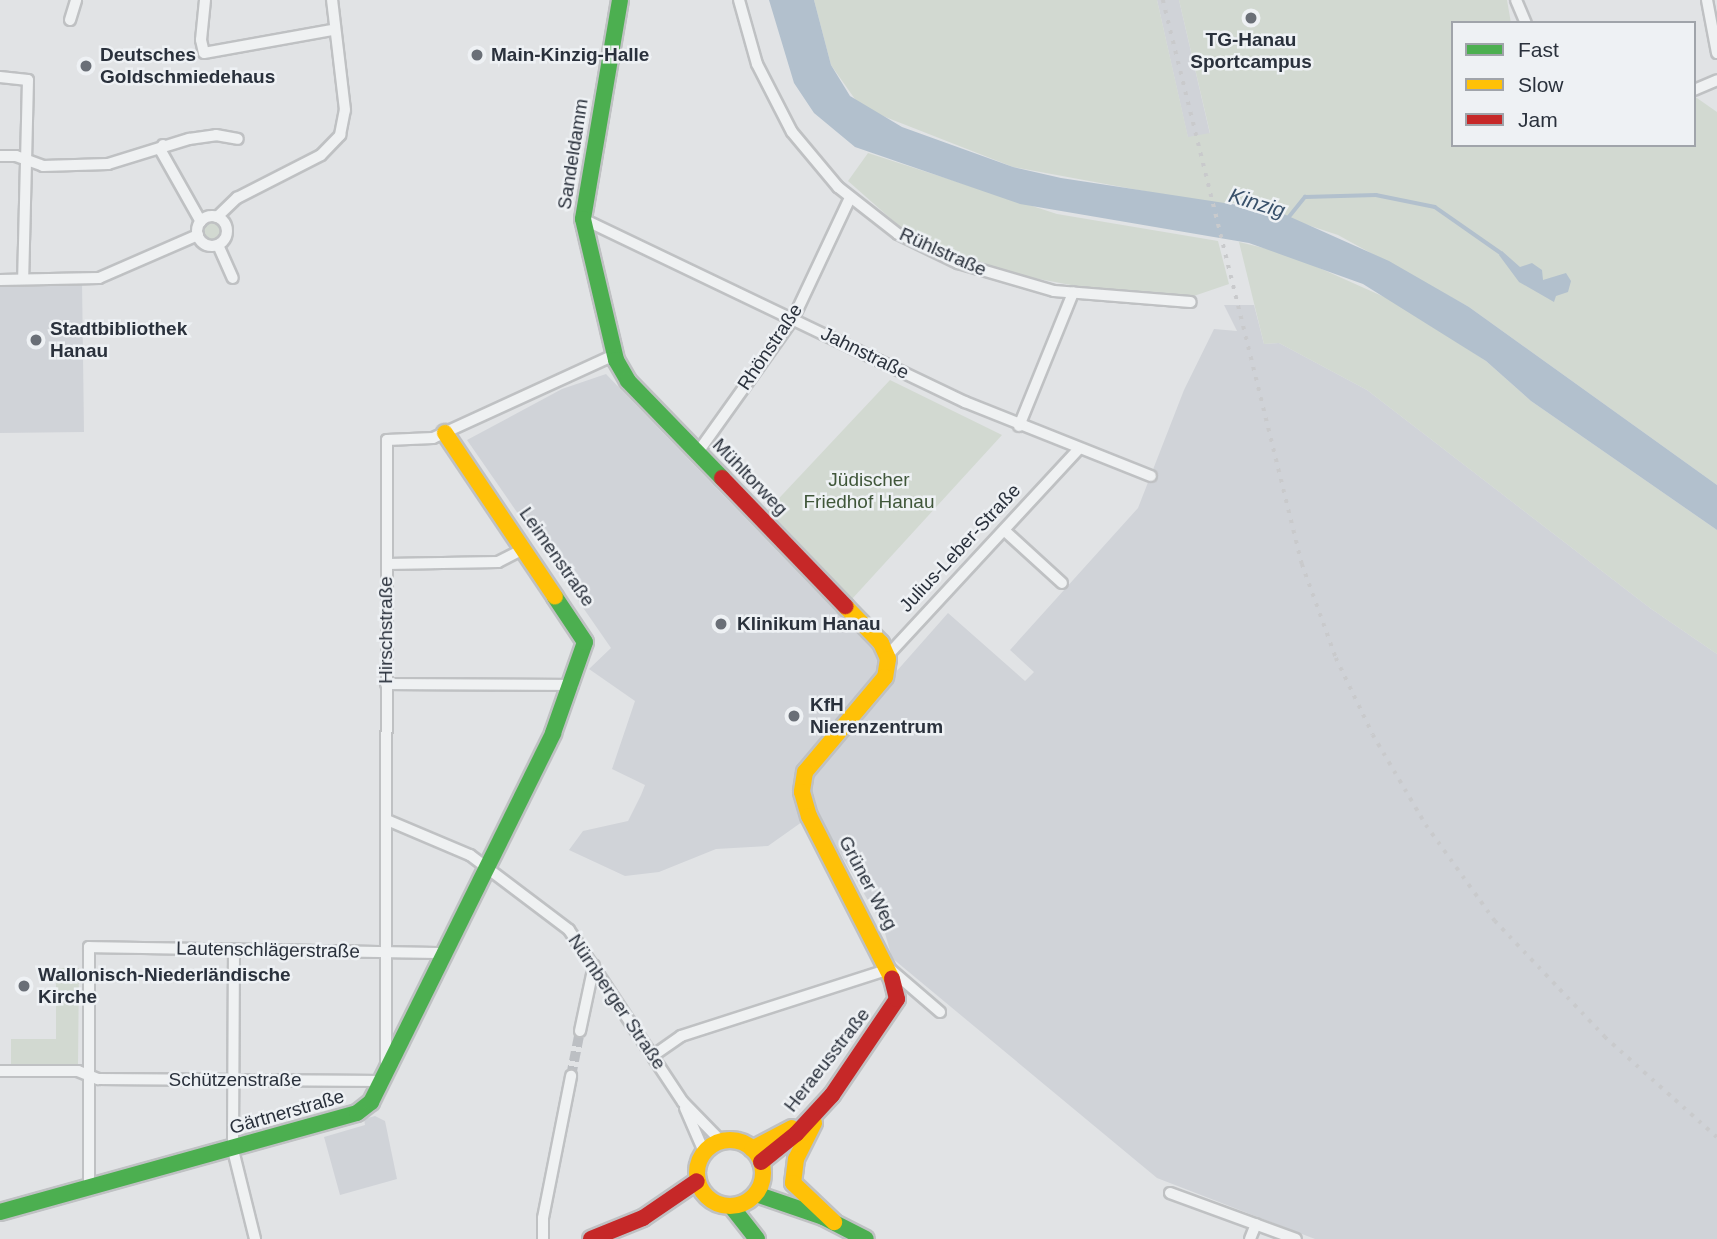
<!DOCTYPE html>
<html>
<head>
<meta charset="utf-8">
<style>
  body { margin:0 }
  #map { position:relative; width:1717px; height:1239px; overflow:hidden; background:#e1e3e5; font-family:Helvetica,sans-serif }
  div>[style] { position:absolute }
  .built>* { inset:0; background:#d0d3d8 }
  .green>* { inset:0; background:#d2d9d1 }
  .round { border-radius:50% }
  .water>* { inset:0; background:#b2c0cd }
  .stream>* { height:3.5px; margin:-1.75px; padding:0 1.75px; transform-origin:1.75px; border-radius:1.75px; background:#b2c0cd }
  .street-tunnel>* { height:10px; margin-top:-5px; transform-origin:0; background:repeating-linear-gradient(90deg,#bcbfc3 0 10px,transparent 0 15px) }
  .roads { filter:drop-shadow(2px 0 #bfc1c3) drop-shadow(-2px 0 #bfc1c3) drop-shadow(0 2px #bfc1c3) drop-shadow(0 -2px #bfc1c3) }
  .street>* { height:10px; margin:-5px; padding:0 5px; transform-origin:5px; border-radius:5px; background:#eff1f2 }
  .street>.ring { margin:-5px; padding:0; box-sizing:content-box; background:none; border:10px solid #eff1f2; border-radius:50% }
  .fast>* { height:16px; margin:-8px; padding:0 8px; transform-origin:8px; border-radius:8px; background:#4caf50 }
  .slow>* { height:16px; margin:-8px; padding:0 8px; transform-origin:8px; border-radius:8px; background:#ffc107 }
  .slow>.ring { margin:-8px; padding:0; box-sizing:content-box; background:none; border:16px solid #ffc107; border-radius:50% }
  .jam>* { height:16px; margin:-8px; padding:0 8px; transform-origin:8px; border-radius:8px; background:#c62828 }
  .rail>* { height:3.5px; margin-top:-1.75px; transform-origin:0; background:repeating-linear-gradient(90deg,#c9cacc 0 3.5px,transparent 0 10.5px) }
  .dots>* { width:19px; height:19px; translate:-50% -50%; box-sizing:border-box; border:4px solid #eef1f4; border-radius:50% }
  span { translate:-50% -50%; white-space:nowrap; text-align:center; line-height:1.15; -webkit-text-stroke:5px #eef1f4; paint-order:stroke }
  .poi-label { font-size:19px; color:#2a313c; font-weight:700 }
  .left { translate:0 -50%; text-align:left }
  .street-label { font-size:19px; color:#2a313c }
  .park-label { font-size:19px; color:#3f5639 }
  .water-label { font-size:21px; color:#39516b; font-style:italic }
  .legend { position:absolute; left:1451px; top:21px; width:245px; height:126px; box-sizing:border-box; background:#eef1f4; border:2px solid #a0a4aa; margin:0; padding:9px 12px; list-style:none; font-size:21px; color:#2a313c }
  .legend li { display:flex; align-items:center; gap:14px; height:35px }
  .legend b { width:35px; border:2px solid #a0a4aa }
</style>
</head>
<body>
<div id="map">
  <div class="built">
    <div style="clip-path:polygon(1157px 0,1179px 0,1210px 134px,1188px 138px)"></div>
    <div style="clip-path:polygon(82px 282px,84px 432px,0 433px,0 283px)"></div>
    <div style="clip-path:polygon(1224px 305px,1254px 305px,1264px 344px,1279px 343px,1367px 390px,1650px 608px,1717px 654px,1717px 1239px,1315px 1239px,1157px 1178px,892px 958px,883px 926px,816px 812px,768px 846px,716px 849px,659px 872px,625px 876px,569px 850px,583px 831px,628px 821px,641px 795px,645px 785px,612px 769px,635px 701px,589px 669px,611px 648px,467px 440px,562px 389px,606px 374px,895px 673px,948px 613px,1025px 681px,1034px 672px,1010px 650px,1138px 508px,1184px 390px,1214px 329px,1237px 331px)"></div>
    <div style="clip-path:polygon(375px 1116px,385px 1121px,397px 1179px,340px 1195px,324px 1137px,365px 1125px,364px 1119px)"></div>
  </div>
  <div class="green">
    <div style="clip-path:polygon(814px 0,1157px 0,1188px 137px,1210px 133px,1179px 0,1507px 0,1511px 23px,1453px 23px,1453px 145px,1694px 145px,1694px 96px,1717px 112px,1717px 485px,1469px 307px,1338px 235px,1241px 203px,1209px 203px,1013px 167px,870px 111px,857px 102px,831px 65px)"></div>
    <div style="clip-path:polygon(868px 153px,1057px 214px,1218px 241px,1229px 284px,1188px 298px,1087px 288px,1002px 272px,944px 252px,907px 233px,848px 181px)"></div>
    <div class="round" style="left:204px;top:222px;width:18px;height:18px"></div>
    <div style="clip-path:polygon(1239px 242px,1288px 254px,1400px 304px,1486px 361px,1531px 401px,1717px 530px,1717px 654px,1650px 608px,1367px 390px,1279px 343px,1264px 344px)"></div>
    <div style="clip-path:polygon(890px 380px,1002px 435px,852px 599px,768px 510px)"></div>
    <div style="clip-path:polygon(56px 968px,79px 968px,78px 1064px,11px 1064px,11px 1039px,56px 1039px)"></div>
  </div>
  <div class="water">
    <div style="clip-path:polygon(769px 0,814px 0,831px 65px,850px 96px,902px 127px,1013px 167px,1061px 178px,1277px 211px,1389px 261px,1469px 307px,1717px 485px,1717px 530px,1531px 401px,1486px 361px,1363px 284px,1249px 243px,1020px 204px,855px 147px,814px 113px,794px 83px)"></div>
    <div style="clip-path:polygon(1502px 251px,1520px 267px,1532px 263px,1542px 270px,1543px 280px,1566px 273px,1571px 281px,1568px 292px,1556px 296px,1554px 302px,1519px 282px,1499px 255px)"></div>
  </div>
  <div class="stream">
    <div style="left:1288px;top:218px;width:27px;rotate:-51deg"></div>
    <div style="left:1305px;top:197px;width:71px;rotate:-1.6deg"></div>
    <div style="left:1376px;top:195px;width:60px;rotate:11.5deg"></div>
    <div style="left:1435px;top:207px;width:80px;rotate:34.9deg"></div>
  </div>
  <div class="street-tunnel">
    <div style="left:571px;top:1076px;width:46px;rotate:-78.7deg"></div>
  </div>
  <div class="roads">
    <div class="street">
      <div style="left:205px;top:0;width:40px;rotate:95.7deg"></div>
      <div style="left:201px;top:40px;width:13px;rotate:77deg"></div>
      <div style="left:204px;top:53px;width:130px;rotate:-10.2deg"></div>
      <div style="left:739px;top:0;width:66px;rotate:74.3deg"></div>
      <div style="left:757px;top:64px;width:76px;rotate:62.8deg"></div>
      <div style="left:792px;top:132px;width:72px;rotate:50.1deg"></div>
      <div style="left:838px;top:187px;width:76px;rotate:38.1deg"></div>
      <div style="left:898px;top:234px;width:67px;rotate:25.8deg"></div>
      <div style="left:958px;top:263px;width:100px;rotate:16.3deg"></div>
      <div style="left:1054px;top:291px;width:137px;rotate:4.6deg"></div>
      <div style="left:1516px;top:0;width:25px;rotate:67deg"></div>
      <div style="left:1707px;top:0;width:54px;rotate:79.3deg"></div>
      <div style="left:70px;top:20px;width:21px;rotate:-73deg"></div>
      <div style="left:0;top:77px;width:28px;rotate:6deg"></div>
      <div style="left:28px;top:80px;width:199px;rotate:91.4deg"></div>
      <div style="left:1694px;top:90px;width:25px;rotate:-23deg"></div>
      <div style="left:163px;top:145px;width:6px;rotate:108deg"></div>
      <div style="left:161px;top:151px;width:81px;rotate:60.6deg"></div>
      <div style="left:0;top:156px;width:16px"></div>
      <div style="left:16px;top:156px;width:29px;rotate:20deg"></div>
      <div style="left:43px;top:166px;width:65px;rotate:-1.8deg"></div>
      <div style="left:108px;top:164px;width:85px;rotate:-17.2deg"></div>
      <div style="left:189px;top:139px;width:27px;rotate:-8deg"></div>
      <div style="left:216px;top:135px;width:22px;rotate:10deg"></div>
      <div class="ring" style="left:197px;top:216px;width:20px;height:20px"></div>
      <div style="left:217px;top:217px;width:28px;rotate:-44deg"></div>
      <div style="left:237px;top:198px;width:94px;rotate:-27.1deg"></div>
      <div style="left:321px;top:155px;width:28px;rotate:-46deg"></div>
      <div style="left:340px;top:135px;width:25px;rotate:-79deg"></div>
      <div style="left:345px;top:110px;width:111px;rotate:-96.7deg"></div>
      <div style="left:583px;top:219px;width:424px;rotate:25.6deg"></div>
      <div style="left:965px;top:402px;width:200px;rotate:21.7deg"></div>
      <div style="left:218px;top:245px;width:36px;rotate:66deg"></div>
      <div style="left:0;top:280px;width:99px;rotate:-1.2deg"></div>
      <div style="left:99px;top:278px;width:108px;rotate:-23.5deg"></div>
      <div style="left:1019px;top:426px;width:144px;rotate:-67.9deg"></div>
      <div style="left:698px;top:452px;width:163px;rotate:-54.5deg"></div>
      <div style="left:793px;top:319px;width:134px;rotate:-64.8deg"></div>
      <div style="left:1005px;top:531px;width:77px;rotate:42.4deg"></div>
      <div style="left:387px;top:564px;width:111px;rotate:-1deg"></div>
      <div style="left:498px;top:562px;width:30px;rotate:-27deg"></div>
      <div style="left:887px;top:656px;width:282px;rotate:-47.2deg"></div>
      <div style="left:386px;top:684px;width:187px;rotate:0.3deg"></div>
      <div style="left:387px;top:820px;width:90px;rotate:22.9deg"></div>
      <div style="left:470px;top:855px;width:124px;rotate:37.1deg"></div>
      <div style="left:569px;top:930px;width:206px;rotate:56.5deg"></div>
      <div style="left:683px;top:1102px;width:54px;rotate:45.7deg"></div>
      <div style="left:234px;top:950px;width:200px;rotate:90.3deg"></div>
      <div style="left:233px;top:1150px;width:92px;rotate:76.1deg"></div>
      <div style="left:580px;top:1031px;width:67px;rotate:-78deg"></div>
      <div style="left:654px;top:1055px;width:33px;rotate:-35deg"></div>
      <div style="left:681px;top:1036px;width:219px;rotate:-17.8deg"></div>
      <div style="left:890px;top:969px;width:66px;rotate:40.7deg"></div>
      <div style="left:386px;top:1067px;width:627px;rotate:-89.91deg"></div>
      <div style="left:387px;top:440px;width:46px;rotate:-2.5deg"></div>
      <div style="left:433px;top:438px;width:199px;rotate:-24.6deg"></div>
      <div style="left:0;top:1071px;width:78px"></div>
      <div style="left:78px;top:1071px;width:22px;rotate:22deg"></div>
      <div style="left:98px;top:1079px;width:285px;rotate:0.4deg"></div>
      <div style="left:685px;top:1108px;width:48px;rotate:66.6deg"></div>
      <div style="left:89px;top:1186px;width:239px;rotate:-90deg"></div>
      <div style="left:89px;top:947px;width:358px;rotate:1deg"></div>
      <div style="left:1170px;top:1193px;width:134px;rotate:20.1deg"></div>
      <div style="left:543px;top:1239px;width:21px;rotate:-90deg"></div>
      <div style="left:543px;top:1218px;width:145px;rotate:-78.8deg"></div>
      <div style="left:1250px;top:1239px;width:16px;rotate:-68deg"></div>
    </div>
    <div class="fast">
      <div style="left:620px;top:0;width:222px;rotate:99.6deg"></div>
      <div style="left:583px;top:219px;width:145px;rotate:76.8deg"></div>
      <div style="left:616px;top:360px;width:24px;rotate:60deg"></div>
      <div style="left:628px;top:381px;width:135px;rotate:45.9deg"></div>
      <div style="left:756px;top:1194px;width:71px;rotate:18.9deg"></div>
      <div style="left:823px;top:1217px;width:48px;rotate:27.1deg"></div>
      <div style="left:731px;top:1206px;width:42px;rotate:51.8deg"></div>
      <div style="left:0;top:1212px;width:370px;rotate:-15.5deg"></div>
      <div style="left:357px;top:1113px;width:18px;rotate:-38deg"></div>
      <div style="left:371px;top:1102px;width:411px;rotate:-63.7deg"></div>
      <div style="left:553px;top:733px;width:96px;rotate:-70.6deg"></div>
      <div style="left:585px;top:642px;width:54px;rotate:-123.7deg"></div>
    </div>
    <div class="slow">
      <div style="left:445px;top:433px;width:197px;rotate:56.1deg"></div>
      <div style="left:845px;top:606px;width:52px;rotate:45.8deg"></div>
      <div style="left:881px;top:643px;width:17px;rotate:66deg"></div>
      <div style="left:888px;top:659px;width:18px;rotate:99deg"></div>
      <div style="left:885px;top:677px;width:124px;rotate:130.1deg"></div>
      <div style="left:805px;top:772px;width:20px;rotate:99deg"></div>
      <div style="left:802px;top:792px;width:25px;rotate:74deg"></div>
      <div style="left:809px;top:816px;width:183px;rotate:63deg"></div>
      <div style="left:814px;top:1123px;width:40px;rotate:116.6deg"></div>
      <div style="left:796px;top:1159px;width:24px;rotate:97deg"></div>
      <div style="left:793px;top:1183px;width:57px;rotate:43.6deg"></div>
      <div class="ring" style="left:697px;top:1140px;width:50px;height:50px"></div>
      <div style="left:752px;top:1149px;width:45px;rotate:-27.7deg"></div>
    </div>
    <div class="jam">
      <div style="left:722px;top:478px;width:178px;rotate:46.1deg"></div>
      <div style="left:761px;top:1162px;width:45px;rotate:-38.7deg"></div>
      <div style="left:796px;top:1134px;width:53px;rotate:-47.3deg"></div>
      <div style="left:832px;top:1095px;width:116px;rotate:-55.9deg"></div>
      <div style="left:897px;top:999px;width:21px;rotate:-104deg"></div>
      <div style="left:591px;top:1239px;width:56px;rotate:-22deg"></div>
      <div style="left:643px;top:1218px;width:65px;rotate:-34.4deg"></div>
    </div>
  </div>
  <div class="rail">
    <div style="left:1163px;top:0;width:581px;rotate:76.16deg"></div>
    <div style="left:1302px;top:564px;width:100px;rotate:70.1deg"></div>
    <div style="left:1336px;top:658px;width:85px;rotate:64.3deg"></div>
    <div style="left:1373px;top:735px;width:104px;rotate:59.5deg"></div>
    <div style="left:1426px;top:825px;width:118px;rotate:54.3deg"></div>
    <div style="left:1495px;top:921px;width:160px;rotate:46.5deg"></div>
    <div style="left:1605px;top:1037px;width:150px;rotate:41.8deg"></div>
  </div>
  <div class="dots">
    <div style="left:1251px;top:18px;background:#6a6f77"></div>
    <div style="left:477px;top:55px;background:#6a6f77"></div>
    <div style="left:86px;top:66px;background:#6a6f77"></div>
    <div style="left:36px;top:340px;background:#6a6f77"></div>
    <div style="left:721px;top:624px;background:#6a6f77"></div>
    <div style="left:794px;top:716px;background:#6a6f77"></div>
    <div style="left:24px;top:986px;background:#6a6f77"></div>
  </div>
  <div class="poi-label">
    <span style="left:1251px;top:51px">TG-Hanau<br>Sportcampus</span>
    <span class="left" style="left:100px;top:66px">Deutsches<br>Goldschmiedehaus</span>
    <span class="left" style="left:491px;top:55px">Main-Kinzig-Halle</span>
    <span class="left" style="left:50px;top:340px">Stadtbibliothek<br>Hanau</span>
    <span class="left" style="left:737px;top:624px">Klinikum Hanau</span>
    <span class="left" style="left:810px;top:716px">KfH<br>Nierenzentrum</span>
    <span class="left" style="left:38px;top:986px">Wallonisch-Niederländische<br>Kirche</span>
  </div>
  <div class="street-label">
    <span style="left:573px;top:154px;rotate:-81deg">Sandeldamm</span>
    <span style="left:943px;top:252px;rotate:24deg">Rühlstraße</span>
    <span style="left:770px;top:347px;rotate:-56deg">Rhönstraße</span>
    <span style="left:865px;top:353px;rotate:26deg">Jahnstraße</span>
    <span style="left:750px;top:477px;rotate:46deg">Mühltorweg</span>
    <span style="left:960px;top:548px;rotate:-47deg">Julius-Leber-Straße</span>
    <span style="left:557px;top:557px;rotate:55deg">Leimenstraße</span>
    <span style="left:386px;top:630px;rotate:-90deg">Hirschstraße</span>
    <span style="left:868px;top:883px;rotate:62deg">Grüner Weg</span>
    <span style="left:268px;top:950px;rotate:1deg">Lautenschlägerstraße</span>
    <span style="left:617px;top:1002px;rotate:56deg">Nürnberger Straße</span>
    <span style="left:827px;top:1060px;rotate:-52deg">Heraeusstraße</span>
    <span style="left:235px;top:1080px">Schützenstraße</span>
    <span style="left:287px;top:1112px;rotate:-16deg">Gärtnerstraße</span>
  </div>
  <div class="park-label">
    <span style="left:869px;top:491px">Jüdischer<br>Friedhof Hanau</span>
  </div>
  <div class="water-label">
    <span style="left:1257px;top:203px;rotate:17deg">Kinzig</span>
  </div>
  <ul class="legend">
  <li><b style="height:9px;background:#4caf50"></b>Fast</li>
  <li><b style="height:9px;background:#ffc107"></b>Slow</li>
  <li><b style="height:9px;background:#c62828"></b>Jam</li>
  </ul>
</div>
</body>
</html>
